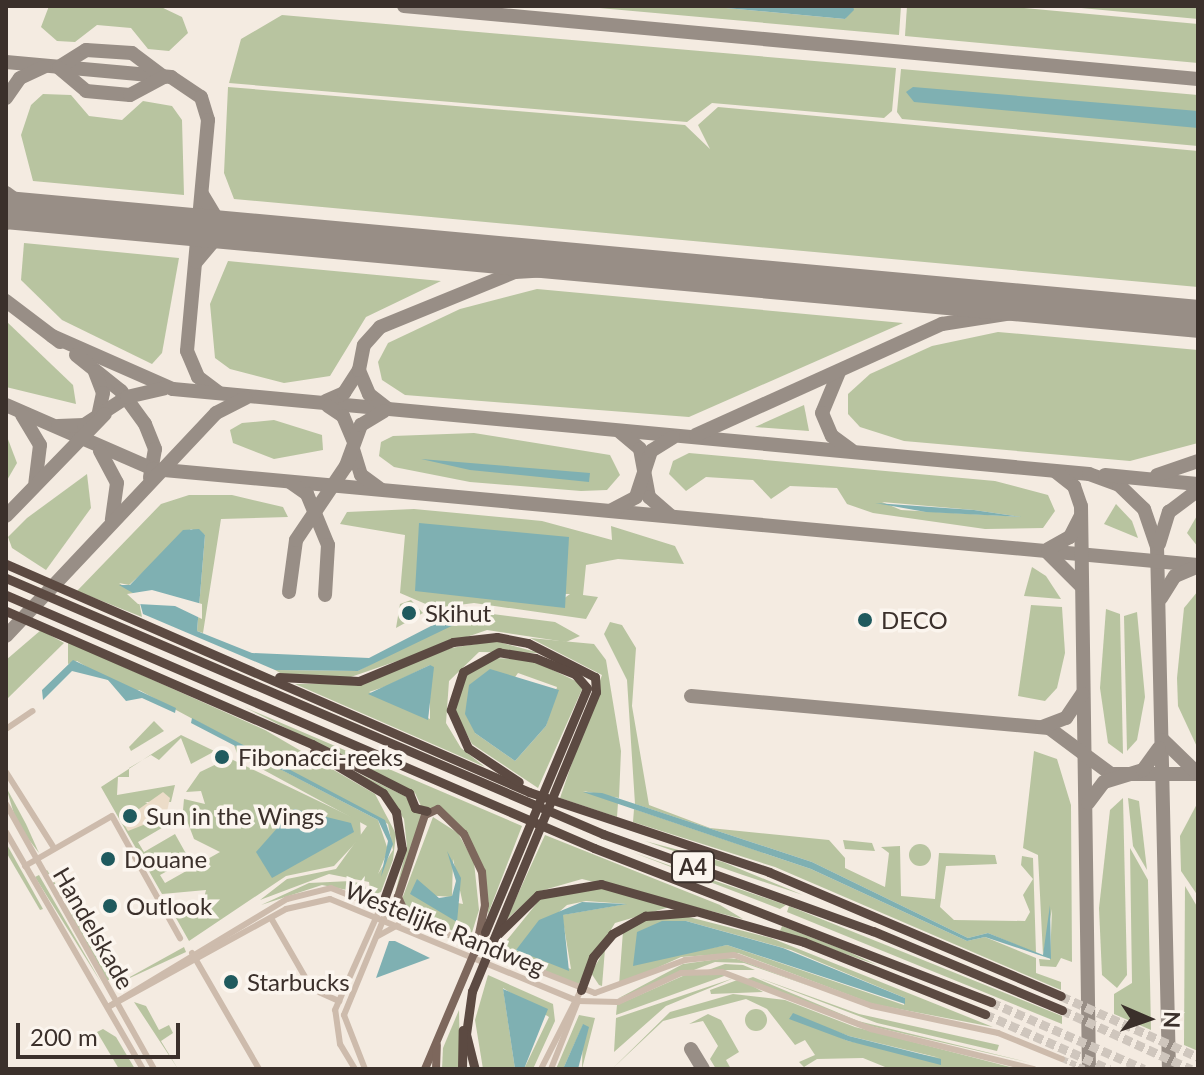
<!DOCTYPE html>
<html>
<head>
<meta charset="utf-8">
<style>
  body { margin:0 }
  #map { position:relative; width:1204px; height:1075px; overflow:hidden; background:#f4ebe1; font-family:Lato,sans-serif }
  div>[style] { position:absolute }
  .green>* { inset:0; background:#b8c4a0 }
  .round { border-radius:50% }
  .plaza>* { inset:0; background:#ecdcc8 }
  .water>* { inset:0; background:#7fb0b2 }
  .pier>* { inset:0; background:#f4ebe1 }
  .taxiway>* { height:14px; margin:-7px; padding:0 7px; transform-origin:7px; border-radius:7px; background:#988e86 }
  .runway>* { height:38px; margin:-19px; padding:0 19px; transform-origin:19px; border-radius:19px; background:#988e86 }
  .minor-tunnel>* { height:6px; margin-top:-3px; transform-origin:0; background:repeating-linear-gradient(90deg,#cfc6bd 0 6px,transparent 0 9px) }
  .highway-tunnel>* { height:9px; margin-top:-4.5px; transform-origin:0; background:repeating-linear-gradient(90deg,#cfc6bd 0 9px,transparent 0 13.5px) }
  .minor>* { height:6px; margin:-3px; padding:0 3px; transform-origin:3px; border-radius:3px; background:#cdbbac }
  .major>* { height:8px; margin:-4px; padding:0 4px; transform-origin:4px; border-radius:4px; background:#7d675c }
  .highway>* { height:9px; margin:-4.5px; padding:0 4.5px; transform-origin:4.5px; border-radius:4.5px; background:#5c4a42 }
  .dots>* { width:22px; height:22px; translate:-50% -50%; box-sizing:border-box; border:4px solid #fbf5ee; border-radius:50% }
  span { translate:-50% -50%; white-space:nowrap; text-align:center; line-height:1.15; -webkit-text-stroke:7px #fbf5ee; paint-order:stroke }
  .shield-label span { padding:2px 6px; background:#fbf5ee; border:2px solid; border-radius:6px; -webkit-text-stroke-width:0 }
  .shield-label { font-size:22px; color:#3b302b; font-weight:700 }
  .poi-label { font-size:24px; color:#3b302b }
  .left { translate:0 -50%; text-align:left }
  .street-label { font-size:24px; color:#3b302b }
  .frame { position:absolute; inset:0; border:8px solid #3b302b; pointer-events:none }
  .north { position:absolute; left:1108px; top:979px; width:80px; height:80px; -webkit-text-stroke:6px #fbf5ee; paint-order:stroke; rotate:92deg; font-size:22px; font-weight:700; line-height:32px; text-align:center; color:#3b302b }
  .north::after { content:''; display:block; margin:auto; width:28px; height:36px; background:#3b302b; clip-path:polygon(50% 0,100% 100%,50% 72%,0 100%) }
  .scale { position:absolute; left:16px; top:1023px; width:164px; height:36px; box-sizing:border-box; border:4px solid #3b302b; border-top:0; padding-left:10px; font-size:24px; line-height:28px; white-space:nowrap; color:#3b302b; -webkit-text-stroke:6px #fbf5ee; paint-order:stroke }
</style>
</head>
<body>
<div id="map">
  <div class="green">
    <div style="clip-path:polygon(49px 6px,159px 6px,182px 17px,188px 33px,169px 51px,148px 49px,131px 28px,97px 25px,75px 42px,57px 41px,41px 27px)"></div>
    <div style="clip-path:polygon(577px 6px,704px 6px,845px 19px,853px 6px,901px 6px,899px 35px)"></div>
    <div style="clip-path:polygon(907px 6px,1002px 6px,1198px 24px,1198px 63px,905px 36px)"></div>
    <div style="clip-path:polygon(1060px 6px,1198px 6px,1198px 19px)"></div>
    <div style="clip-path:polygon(282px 15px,896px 68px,892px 111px,884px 118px,712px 103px,687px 122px,229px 83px,241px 39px)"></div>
    <div style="clip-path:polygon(901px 69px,1198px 95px,1198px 146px,902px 119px,897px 112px)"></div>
    <div style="clip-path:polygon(228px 87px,685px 125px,710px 149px,698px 125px,718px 107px,1198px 151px,1198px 287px,234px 199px,224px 173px)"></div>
    <div style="clip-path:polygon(43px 94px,71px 95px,89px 116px,122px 120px,143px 101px,172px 106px,182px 120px,184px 195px,33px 181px,21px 135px,31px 105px)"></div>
    <div style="clip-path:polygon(24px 243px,179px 258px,162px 353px,152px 364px,62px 320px,21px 280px)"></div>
    <div style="clip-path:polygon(228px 261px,441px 281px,366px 317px,330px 376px,284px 383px,230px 369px,215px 358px,210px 304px)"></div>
    <div style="clip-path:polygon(537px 289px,903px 323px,689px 417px,405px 395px,382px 380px,378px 362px,388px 343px,460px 309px)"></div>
    <div style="clip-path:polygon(6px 321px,73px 385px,76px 404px,6px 387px)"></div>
    <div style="clip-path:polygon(998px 332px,1198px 350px,1198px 443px,1130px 461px,904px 441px,860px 427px,848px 414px,848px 394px,870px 374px,932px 346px)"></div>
    <div style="clip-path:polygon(804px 405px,809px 431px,755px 427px)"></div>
    <div style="clip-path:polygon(274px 420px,322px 435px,323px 450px,274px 459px,233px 443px,230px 430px,242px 423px)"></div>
    <div style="clip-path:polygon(474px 433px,610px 455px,620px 475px,607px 490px,581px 491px,470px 482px,394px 467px,379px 456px,381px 442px,393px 436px)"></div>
    <div style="clip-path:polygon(6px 434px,17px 463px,6px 482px)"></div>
    <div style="clip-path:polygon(evenodd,689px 453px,995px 481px,1048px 495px,1055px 511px,1043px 528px,985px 529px,873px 513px,847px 504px,837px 488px,790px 486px,771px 499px,753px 480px,706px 477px,686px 491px,669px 474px,673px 461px,689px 453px,882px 502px,974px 510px,1021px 517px,901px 510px,882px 502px)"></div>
    <div style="clip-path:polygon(87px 474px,91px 508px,46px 570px,12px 548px,8px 537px,27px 518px)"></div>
    <div style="clip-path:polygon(232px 495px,283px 507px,288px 517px,221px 519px,203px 633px,197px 631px,205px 535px,191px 529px,129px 585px,119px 583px,138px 596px,142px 617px,77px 591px,161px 504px,189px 495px)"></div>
    <div style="clip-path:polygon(1116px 504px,1132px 521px,1138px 538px,1104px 524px)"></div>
    <div style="clip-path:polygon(evenodd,414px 509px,542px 521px,612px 540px,611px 526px,675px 546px,684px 564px,618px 559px,586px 565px,583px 595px,598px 597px,586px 619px,474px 603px,435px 608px,400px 593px,405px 535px,340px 524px,347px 512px,414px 509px,466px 593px,570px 594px,559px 602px,466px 593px)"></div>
    <div style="clip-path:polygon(1198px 514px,1198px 547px,1187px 533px)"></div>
    <div style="clip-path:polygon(1032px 567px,1046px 576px,1061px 599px,1024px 596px)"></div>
    <div style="clip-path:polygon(1198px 591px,1198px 749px,1178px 706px,1177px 678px,1184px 608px)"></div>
    <div style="clip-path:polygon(411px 600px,423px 613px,396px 628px,400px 604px)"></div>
    <div style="clip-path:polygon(1031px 605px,1062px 607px,1065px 653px,1057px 688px,1045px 701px,1018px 696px)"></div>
    <div style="clip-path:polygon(1106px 609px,1120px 614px,1123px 754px,1108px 743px,1100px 688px)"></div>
    <div style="clip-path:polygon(469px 611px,555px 622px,580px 636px,566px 642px,487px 630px,345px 679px,282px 674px,275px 670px,358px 671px)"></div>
    <div style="clip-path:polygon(1137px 612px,1145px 697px,1137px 740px,1127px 751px,1124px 616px)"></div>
    <div style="clip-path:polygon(610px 622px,622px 625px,636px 648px,632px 706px,649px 805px,710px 828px,829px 840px,845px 858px,845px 868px,885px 887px,889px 853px,881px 847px,900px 846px,901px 896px,935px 899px,939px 853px,995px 855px,997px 864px,946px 866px,940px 907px,954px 920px,1025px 921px,1030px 912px,1023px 895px,1033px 879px,1021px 865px,1022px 856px,1033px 858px,1036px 953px,988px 933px,968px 938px,812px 862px,635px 804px,627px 680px,604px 634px)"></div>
    <div style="clip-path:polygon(41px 630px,64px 643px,6px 700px,6px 660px)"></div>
    <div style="clip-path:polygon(530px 638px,594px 644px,606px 660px,621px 751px,619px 798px,583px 791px,618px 803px,617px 817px,560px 798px,602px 675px)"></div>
    <div style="clip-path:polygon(evenodd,495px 641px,540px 653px,479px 652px,449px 681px,446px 723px,461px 748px,485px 767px,295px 684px,359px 683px,451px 648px,495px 641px,430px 665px,430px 719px,369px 692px,387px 686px,430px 665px)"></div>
    <div style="clip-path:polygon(68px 642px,265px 730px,375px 794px,396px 834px,393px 860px,381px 892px,371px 896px,369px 882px,329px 874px,260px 900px,287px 879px,336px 869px,367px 826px,238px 756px,234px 745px,378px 820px,388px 850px,378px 874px,393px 850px,388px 824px,139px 690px,129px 693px,77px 661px,68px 664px)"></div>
    <div style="clip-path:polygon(evenodd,494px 658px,532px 660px,584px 685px,538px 788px,472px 744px,455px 711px,464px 676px,494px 658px,518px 673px,557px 687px,546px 726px,515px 761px,475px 733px,518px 673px)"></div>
    <div style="clip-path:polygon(244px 707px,522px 826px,488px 914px,480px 859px,445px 811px,421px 806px,415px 793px)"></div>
    <div style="clip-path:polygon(154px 721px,164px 731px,131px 751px,129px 747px)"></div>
    <div style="clip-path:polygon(evenodd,181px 735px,360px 821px,361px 837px,334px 866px,286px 876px,189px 941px,176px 918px,203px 902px,206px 890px,162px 894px,101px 787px,181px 735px,181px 738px,191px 764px,217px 750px,225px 760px,200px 772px,186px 792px,201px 791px,205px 804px,184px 799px,183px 810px,194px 839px,220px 852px,165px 883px,160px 875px,189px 859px,175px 834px,144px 852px,138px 842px,172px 822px,171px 813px,145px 802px,171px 802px,175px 785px,117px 795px,118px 777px,129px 777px,129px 768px,151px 755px,159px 760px,181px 738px)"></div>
    <div style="clip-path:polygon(1034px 751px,1057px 759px,1071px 805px,1072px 962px,1061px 958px,1056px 967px,1040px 966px,1039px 959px,1050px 960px,1052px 909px,1043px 955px,1038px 855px,1023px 848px)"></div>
    <div style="clip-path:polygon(351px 770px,405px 796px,422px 817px,392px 905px,407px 847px,404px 819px,386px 792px)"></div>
    <div style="clip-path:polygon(6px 787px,26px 824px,39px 853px,17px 824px)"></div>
    <div style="clip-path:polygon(1123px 798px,1127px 975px,1117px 988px,1102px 975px,1099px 908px,1110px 810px)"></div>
    <div style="clip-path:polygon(1128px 798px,1139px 801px,1147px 870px,1133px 846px)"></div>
    <div style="clip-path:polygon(1198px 802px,1198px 896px,1181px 871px,1180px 836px)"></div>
    <div style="clip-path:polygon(634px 809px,811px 869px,967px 941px,985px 937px,1036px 958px,1036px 973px,1061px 982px,1061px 990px,775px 867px,633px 822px)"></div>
    <div style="clip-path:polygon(evenodd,433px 817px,458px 833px,474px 862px,479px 910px,470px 939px,409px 910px,402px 899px,433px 817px,453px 859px,463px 904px,410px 894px,452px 897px,453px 859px)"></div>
    <div style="clip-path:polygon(545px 835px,720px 905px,743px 919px,582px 879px,537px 892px,506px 920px)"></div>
    <div style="clip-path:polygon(843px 840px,872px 843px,875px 851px,845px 849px)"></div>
    <div style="clip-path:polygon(645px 841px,723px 862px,803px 895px,740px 874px)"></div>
    <div style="clip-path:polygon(6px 843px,43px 909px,40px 910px,6px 852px)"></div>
    <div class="round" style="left:909px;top:844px;width:22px;height:22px"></div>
    <div style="clip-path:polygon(1130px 848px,1148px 880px,1151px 1030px,1114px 1014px,1114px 994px,1132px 983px)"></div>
    <div style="clip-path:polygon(632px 852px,674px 867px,786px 905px,780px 909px)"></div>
    <div style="clip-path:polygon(47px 870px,113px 977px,107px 981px,44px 872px)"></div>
    <div style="clip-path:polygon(39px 875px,102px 984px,35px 877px)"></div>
    <div style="clip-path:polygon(351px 881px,365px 885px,367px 894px,322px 885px,261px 905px,309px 883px)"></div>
    <div style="clip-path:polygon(evenodd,596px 886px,673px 906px,615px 923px,578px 985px,498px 951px,541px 898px,596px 886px,586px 901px,626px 904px,562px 915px,571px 969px,516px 950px,567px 905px,586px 901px)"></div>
    <div style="clip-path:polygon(1185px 886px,1198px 908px,1198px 1051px,1184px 1045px)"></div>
    <div style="clip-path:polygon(789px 906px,1062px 1016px,1062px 1024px,787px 912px)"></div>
    <div style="clip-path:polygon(397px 914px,468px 945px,395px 919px)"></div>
    <div style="clip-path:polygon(evenodd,685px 916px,771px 938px,993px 1027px,873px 1004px,738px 953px,681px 957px,619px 985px,623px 931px,646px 919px,685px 916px,686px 921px,791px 950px,905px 998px,904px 1005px,727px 945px,657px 958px,686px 921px)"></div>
    <div style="clip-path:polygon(782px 926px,847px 951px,877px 965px,780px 931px)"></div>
    <div style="clip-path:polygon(184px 947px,186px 952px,119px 983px)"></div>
    <div style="clip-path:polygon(605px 949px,602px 986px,599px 985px,591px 973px)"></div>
    <div style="clip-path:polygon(726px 958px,737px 959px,818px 989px,744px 963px,715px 962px,617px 999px,683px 964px)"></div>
    <div style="clip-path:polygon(725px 964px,743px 965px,755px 970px,708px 970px)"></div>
    <div style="clip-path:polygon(488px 975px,553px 1004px,555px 1021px,533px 1069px,524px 1069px,549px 1017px,503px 988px,515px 1069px,483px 1069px,475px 1020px)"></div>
    <div style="clip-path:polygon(685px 975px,727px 975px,616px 1015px,617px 1005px)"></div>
    <div style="clip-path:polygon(753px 977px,858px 1021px,1031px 1063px,870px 1026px,747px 979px)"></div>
    <div style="clip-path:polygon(734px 978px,666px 1006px,614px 1052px,616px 1018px)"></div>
    <div style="clip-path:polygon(759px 978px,859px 1014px,999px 1045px,997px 1051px,877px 1023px)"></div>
    <div style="clip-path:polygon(740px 979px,763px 992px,711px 994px,710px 990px)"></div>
    <div style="clip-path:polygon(evenodd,733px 994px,785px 1000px,855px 1027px,1018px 1069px,890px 1069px,863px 1058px,817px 1059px,804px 1067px,799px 1062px,815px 1055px,805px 1040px,795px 1045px,767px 1009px,746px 999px,663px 1021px,612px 1069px,670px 1012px,733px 994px,790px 1015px,849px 1036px,940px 1058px,848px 1041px,790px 1015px)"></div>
    <div style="clip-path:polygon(134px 1002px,146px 1006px,159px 1030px,169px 1025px,173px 1033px,161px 1041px,178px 1069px)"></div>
    <div class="round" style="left:745px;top:1009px;width:22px;height:22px"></div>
    <div style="clip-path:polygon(459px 1010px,460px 1069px,442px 1069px,443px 1048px)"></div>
    <div style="clip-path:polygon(708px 1014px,721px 1020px,739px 1052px,726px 1060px,731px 1069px,716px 1069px,710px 1059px,718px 1046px,703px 1021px,689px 1024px)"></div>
    <div style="clip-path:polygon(579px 1015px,595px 1018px,582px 1069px,583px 1025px,563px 1069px,556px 1069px)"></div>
    <div style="clip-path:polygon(103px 1029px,116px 1037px,135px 1069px,119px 1069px,97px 1032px)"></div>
  </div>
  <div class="plaza">
    <div style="clip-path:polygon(163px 792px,170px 798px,166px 816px,128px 831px,122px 821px)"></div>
  </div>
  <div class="water">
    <div style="clip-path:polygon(704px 6px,853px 6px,854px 10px,845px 19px)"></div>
    <div style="clip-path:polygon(913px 87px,1198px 111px,1198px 128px,914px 102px,906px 92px)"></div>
    <div style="clip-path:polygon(421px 459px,590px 473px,589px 482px,470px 470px)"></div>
    <div style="clip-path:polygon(875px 503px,974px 510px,1022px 517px,926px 512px)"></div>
    <div style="clip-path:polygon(419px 523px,569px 537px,565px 608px,415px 591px)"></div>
    <div style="clip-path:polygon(199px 529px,205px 535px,197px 631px,252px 653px,369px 658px,431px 626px,458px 616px,462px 621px,358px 671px,275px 670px,143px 614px,138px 596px,119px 585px,130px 585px,183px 530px)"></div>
    <div style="clip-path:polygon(73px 660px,176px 708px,175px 713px,142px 698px,126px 701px,108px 680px,72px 671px,43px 700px,42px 690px)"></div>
    <div style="clip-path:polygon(434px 667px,428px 720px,368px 694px,430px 665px)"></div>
    <div style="clip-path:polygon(490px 669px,559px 690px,546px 726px,515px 761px,475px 733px,465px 714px,469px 685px)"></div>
    <div style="clip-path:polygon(192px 718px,385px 820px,393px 844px,381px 877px,388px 841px,378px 820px,191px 723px)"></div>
    <div style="clip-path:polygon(583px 792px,602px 793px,812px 862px,968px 938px,988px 933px,1043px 955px,1050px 905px,1051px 959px,985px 937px,967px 941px,811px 869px)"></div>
    <div style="clip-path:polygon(294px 809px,351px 823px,354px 832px,272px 878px,256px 852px)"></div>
    <div style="clip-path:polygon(447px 851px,461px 878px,457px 922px,410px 894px,417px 879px,439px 898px,452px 896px,456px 881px)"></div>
    <div style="clip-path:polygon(582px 902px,627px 904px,563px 915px,569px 971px,516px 950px,539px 920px)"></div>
    <div style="clip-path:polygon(662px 921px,686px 921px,783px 948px,905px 998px,905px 1004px,727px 945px,633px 966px,637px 932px)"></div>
    <div style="clip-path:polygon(389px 941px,395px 941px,430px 958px,376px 978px)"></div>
    <div style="clip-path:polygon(503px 989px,548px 1009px,524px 1069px,515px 1069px)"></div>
    <div style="clip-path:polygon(793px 1013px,849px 1036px,941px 1059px,941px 1065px,848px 1041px,789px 1019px)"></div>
    <div style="clip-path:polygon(583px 1024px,589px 1027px,578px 1069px,563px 1069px)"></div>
  </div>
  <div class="pier">
    <div style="clip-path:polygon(152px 590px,202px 604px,202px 619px,175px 606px,138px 604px,127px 594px)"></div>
  </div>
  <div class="taxiway">
    <div style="left:404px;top:6px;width:797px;rotate:5.25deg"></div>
    <div style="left:6px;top:62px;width:166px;rotate:5.2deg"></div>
    <div style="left:171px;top:77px;width:36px;rotate:34deg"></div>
    <div style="left:201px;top:97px;width:24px;rotate:73deg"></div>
    <div style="left:208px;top:120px;width:232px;rotate:95.2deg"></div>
    <div style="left:187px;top:351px;width:28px;rotate:67deg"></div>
    <div style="left:198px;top:377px;width:25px;rotate:37deg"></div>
    <div style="left:59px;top:67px;width:32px;rotate:-32deg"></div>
    <div style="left:86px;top:50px;width:46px;rotate:3.7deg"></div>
    <div style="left:132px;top:53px;width:40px;rotate:37deg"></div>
    <div style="left:59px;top:68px;width:35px;rotate:40deg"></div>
    <div style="left:86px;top:91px;width:44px;rotate:5.2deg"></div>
    <div style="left:130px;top:95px;width:38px;rotate:-28deg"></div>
    <div style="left:6px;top:98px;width:24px;rotate:-55deg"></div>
    <div style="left:20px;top:78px;width:26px;rotate:-25deg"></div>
    <div style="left:6px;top:193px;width:34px;rotate:36deg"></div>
    <div style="left:202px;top:194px;width:33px;rotate:59deg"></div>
    <div style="left:219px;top:222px;width:26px;rotate:23deg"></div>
    <div style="left:6px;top:223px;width:29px;rotate:-20deg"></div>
    <div style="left:196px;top:262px;width:33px;rotate:-50deg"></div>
    <div style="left:217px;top:237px;width:23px;rotate:-13deg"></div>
    <div style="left:6px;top:301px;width:68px;rotate:37.2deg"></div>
    <div style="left:52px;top:336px;width:132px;rotate:23.7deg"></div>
    <div style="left:173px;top:389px;width:920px;rotate:5.3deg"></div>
    <div style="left:1089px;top:474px;width:32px;rotate:20deg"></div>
    <div style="left:1119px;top:485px;width:35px;rotate:44deg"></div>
    <div style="left:1144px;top:509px;width:39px;rotate:71deg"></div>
    <div style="left:1157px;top:546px;width:523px;rotate:88.69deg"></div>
    <div style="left:76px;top:355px;width:58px;rotate:38.7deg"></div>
    <div style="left:121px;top:391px;width:41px;rotate:54deg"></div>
    <div style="left:145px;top:424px;width:27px;rotate:68deg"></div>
    <div style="left:155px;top:449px;width:29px;rotate:100deg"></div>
    <div style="left:95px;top:372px;width:22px;rotate:69deg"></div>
    <div style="left:103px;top:393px;width:25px;rotate:102deg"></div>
    <div style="left:839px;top:372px;width:44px;rotate:112.5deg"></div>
    <div style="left:822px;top:413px;width:25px;rotate:67deg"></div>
    <div style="left:832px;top:436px;width:24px;rotate:36deg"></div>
    <div style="left:326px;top:401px;width:20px;rotate:-24deg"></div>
    <div style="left:344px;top:393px;width:27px;rotate:-57deg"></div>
    <div style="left:6px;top:405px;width:160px;rotate:23.5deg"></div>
    <div style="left:153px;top:469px;width:1049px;rotate:5.25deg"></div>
    <div style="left:328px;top:406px;width:18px;rotate:34deg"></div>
    <div style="left:343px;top:416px;width:26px;rotate:67deg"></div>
    <div style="left:388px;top:409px;width:24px;rotate:-142deg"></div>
    <div style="left:369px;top:394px;width:26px;rotate:-113deg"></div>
    <div style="left:359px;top:370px;width:25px;rotate:-79deg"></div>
    <div style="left:364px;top:345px;width:24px;rotate:-48deg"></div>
    <div style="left:380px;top:327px;width:146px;rotate:-22.2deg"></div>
    <div style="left:515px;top:272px;width:101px;rotate:-3.4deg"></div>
    <div style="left:22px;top:415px;width:35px;rotate:59deg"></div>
    <div style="left:40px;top:445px;width:38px;rotate:97deg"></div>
    <div style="left:58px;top:426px;width:26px;rotate:-2deg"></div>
    <div style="left:84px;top:425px;width:51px;rotate:-33.1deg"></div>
    <div style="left:127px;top:397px;width:37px;rotate:-13deg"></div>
    <div style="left:620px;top:432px;width:26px;rotate:40deg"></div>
    <div style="left:640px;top:449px;width:49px;rotate:79.4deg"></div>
    <div style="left:649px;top:497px;width:28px;rotate:41deg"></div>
    <div style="left:696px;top:435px;width:270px;rotate:-24.3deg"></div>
    <div style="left:942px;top:324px;width:117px;rotate:-8.8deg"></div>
    <div style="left:353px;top:449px;width:27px;rotate:73deg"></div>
    <div style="left:361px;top:475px;width:24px;rotate:36deg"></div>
    <div style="left:100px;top:451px;width:36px;rotate:62deg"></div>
    <div style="left:117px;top:483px;width:37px;rotate:98deg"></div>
    <div style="left:1056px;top:472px;width:23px;rotate:38deg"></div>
    <div style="left:1074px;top:486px;width:21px;rotate:71deg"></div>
    <div style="left:1081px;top:506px;width:563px;rotate:89.19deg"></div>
    <div style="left:1105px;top:475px;width:93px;rotate:5.5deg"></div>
    <div style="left:1157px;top:475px;width:43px;rotate:-18.9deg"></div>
    <div style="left:290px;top:482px;width:21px;rotate:35deg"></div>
    <div style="left:307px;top:494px;width:55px;rotate:67.6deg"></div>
    <div style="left:328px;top:545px;width:50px;rotate:93.4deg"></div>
    <div style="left:612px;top:510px;width:27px;rotate:-28deg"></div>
    <div style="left:636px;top:497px;width:48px;rotate:-71.9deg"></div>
    <div style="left:651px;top:451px;width:26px;rotate:-32deg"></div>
    <div style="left:6px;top:516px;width:142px;rotate:-45.9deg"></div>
    <div style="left:1159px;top:544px;width:34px;rotate:-73deg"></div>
    <div style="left:1169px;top:512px;width:36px;rotate:-37deg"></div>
    <div style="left:1048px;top:549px;width:25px;rotate:-29deg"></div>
    <div style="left:1070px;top:537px;width:22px;rotate:-63deg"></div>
    <div style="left:1048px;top:553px;width:45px;rotate:45deg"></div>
    <div style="left:289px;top:592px;width:52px;rotate:-82.3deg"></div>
    <div style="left:296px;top:540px;width:89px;rotate:-56deg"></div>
    <div style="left:346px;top:466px;width:44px;rotate:-69.9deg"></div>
    <div style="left:361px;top:425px;width:27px;rotate:-31deg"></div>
    <div style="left:1161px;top:598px;width:26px;rotate:-58deg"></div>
    <div style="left:1175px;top:576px;width:25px;rotate:-23deg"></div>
    <div style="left:6px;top:636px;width:306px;rotate:-46.7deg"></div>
    <div style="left:216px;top:413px;width:33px;rotate:-27deg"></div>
    <div style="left:691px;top:696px;width:359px;rotate:5.1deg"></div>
    <div style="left:1049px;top:728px;width:77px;rotate:36.6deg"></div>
    <div style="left:1111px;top:774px;width:87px"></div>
    <div style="left:1042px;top:727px;width:26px;rotate:-21deg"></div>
    <div style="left:1066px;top:718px;width:29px;rotate:-56deg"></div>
    <div style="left:1163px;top:740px;width:46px;rotate:44.1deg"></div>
    <div style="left:1088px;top:803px;width:26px;rotate:-53deg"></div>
    <div style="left:1104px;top:782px;width:41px;rotate:-17.1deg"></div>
    <div style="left:1143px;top:770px;width:27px;rotate:-54deg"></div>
    <div style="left:691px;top:1049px;width:23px;rotate:59deg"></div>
  </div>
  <div class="runway">
    <div style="left:6px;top:210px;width:1197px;rotate:5.22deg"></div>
  </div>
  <div class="minor-tunnel">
    <div style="left:1062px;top:1059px;width:25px;rotate:23deg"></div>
  </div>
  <div class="highway-tunnel">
    <div style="left:1061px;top:996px;width:150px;rotate:24deg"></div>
    <div style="left:991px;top:1002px;width:167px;rotate:23.6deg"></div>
    <div style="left:1062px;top:1010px;width:142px;rotate:24.6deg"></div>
    <div style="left:985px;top:1014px;width:136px;rotate:23.9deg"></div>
  </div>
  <div class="minor">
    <div style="left:6px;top:729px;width:32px;rotate:-34deg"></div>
    <div style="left:6px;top:772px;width:90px;rotate:57.7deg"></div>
    <div style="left:6px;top:804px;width:304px;rotate:60.8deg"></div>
    <div style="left:6px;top:832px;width:274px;rotate:60deg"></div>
    <div style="left:25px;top:866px;width:100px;rotate:-29.9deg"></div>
    <div style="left:112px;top:816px;width:140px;rotate:60.9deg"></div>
    <div style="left:271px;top:918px;width:82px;rotate:60deg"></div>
    <div style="left:312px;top:989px;width:30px;rotate:24deg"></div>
    <div style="left:378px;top:936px;width:23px;rotate:-29deg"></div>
    <div style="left:192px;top:953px;width:134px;rotate:60deg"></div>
    <div style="left:108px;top:1007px;width:209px;rotate:-31.1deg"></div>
    <div style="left:287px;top:899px;width:45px;rotate:-14deg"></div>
    <div style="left:331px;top:888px;width:284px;rotate:21.7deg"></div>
    <div style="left:595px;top:993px;width:96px;rotate:-20.1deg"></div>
    <div style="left:685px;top:960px;width:49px;rotate:-5.8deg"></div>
    <div style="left:734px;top:955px;width:147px;rotate:20.3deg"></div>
    <div style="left:872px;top:1006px;width:129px;rotate:12.1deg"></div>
    <div style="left:998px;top:1033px;width:69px;rotate:22.1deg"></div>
    <div style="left:108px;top:1007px;width:203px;rotate:-28.8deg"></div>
    <div style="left:286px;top:909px;width:45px;rotate:-12.8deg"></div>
    <div style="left:330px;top:899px;width:268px;rotate:22.4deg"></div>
    <div style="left:578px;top:1001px;width:40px;rotate:1.4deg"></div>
    <div style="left:618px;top:1002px;width:69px;rotate:-24.7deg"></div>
    <div style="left:681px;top:973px;width:41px;rotate:-1.4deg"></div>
    <div style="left:722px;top:972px;width:160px;rotate:20.9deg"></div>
    <div style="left:871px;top:1029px;width:168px;rotate:13.8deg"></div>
    <div style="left:355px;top:1069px;width:29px;rotate:-121deg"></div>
    <div style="left:340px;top:1044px;width:34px;rotate:-98deg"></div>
    <div style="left:335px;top:1010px;width:108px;rotate:-66deg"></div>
    <div style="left:365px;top:1069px;width:58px;rotate:-111.3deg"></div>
    <div style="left:344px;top:1015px;width:105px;rotate:-67.6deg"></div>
    <div style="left:384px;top:918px;width:13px;rotate:-99deg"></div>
    <div style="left:541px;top:1069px;width:89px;rotate:-63.1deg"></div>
    <div style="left:551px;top:1069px;width:73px;rotate:-68.3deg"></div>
  </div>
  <div class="major">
    <div style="left:406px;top:915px;width:20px;rotate:-114deg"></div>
    <div style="left:398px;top:897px;width:86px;rotate:-71.8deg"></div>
    <div style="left:425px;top:815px;width:14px;rotate:-25deg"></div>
    <div style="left:438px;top:809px;width:36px;rotate:44deg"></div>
    <div style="left:464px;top:834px;width:42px;rotate:64.7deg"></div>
    <div style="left:482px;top:872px;width:33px;rotate:85deg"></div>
    <div style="left:485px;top:905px;width:49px;rotate:101.8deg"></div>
    <div style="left:425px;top:1069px;width:128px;rotate:-67deg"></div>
    <div style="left:436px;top:1069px;width:24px;rotate:-88deg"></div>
  </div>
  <div class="highway">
    <div style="left:6px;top:564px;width:571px;rotate:23.55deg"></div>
    <div style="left:529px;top:792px;width:253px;rotate:18.4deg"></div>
    <div style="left:769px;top:872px;width:317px;rotate:23deg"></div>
    <div style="left:6px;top:578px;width:650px;rotate:23.21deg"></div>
    <div style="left:603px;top:834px;width:287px;rotate:19.8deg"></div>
    <div style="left:873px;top:931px;width:205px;rotate:22.7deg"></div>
    <div style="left:6px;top:595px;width:640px;rotate:23.28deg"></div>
    <div style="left:594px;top:848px;width:426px;rotate:21.2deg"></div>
    <div style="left:6px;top:611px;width:334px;rotate:23.5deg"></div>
    <div style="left:312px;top:744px;width:109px;rotate:26.8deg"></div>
    <div style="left:409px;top:793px;width:16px;rotate:68deg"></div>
    <div style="left:415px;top:808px;width:12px;rotate:14deg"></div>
    <div style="left:279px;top:677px;width:80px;rotate:2.9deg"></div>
    <div style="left:359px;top:681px;width:102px;rotate:-22.5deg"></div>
    <div style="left:453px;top:642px;width:44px;rotate:-6.5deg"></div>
    <div style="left:497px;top:637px;width:32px;rotate:11deg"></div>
    <div style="left:528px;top:643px;width:75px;rotate:26.9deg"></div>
    <div style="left:595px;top:677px;width:15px;rotate:86deg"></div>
    <div style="left:596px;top:692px;width:324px;rotate:112.5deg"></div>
    <div style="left:472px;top:991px;width:43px;rotate:97.9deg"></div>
    <div style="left:466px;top:1034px;width:36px;rotate:76deg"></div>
    <div style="left:314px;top:752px;width:80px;rotate:30.7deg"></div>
    <div style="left:383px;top:793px;width:23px;rotate:56deg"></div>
    <div style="left:396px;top:812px;width:37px;rotate:81deg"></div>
    <div style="left:402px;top:849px;width:59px;rotate:109.7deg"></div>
    <div style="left:485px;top:932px;width:264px;rotate:-67.3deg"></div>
    <div style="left:587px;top:688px;width:18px;rotate:-131deg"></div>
    <div style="left:575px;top:674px;width:43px;rotate:-158.2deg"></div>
    <div style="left:535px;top:658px;width:36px;rotate:-171deg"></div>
    <div style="left:499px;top:652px;width:41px;rotate:150.9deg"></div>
    <div style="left:463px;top:672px;width:40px;rotate:108deg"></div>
    <div style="left:451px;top:710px;width:42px;rotate:65.9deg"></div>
    <div style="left:468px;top:748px;width:61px;rotate:33.7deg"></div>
    <div style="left:498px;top:934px;width:56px;rotate:-44.3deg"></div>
    <div style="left:538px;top:895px;width:64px;rotate:-9.9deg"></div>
    <div style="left:601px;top:884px;width:211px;rotate:15.9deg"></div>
    <div style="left:804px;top:942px;width:195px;rotate:21.7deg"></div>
    <div style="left:581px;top:990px;width:35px;rotate:-70deg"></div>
    <div style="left:593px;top:957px;width:30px;rotate:-50deg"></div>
    <div style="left:612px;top:934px;width:38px;rotate:-29deg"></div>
    <div style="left:645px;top:916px;width:49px;rotate:-4.7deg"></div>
    <div style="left:462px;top:1069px;width:39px;rotate:-89deg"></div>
  </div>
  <div class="dots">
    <div style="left:409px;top:613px;background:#1f5a5e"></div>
    <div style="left:865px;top:620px;background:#1f5a5e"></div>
    <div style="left:222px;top:757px;background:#1f5a5e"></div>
    <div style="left:130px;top:816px;background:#1f5a5e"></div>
    <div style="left:108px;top:859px;background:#1f5a5e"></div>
    <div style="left:110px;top:906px;background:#1f5a5e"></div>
    <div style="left:231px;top:982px;background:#1f5a5e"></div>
  </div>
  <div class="shield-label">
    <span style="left:693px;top:867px">A4</span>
  </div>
  <div class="poi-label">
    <span class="left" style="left:425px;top:613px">Skihut</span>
    <span class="left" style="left:881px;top:620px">DECO</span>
    <span class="left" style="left:238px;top:757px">Fibonacci-reeks</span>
    <span class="left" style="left:146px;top:816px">Sun in the Wings</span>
    <span class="left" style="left:124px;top:859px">Douane</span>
    <span class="left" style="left:126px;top:906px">Outlook</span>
    <span class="left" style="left:247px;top:982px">Starbucks</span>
  </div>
  <div class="street-label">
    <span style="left:94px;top:928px;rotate:60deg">Handelskade</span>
    <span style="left:445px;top:928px;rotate:22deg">Westelijke Randweg</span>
  </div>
  <div class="frame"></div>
  <div class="north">N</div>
  <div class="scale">200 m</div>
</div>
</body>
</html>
